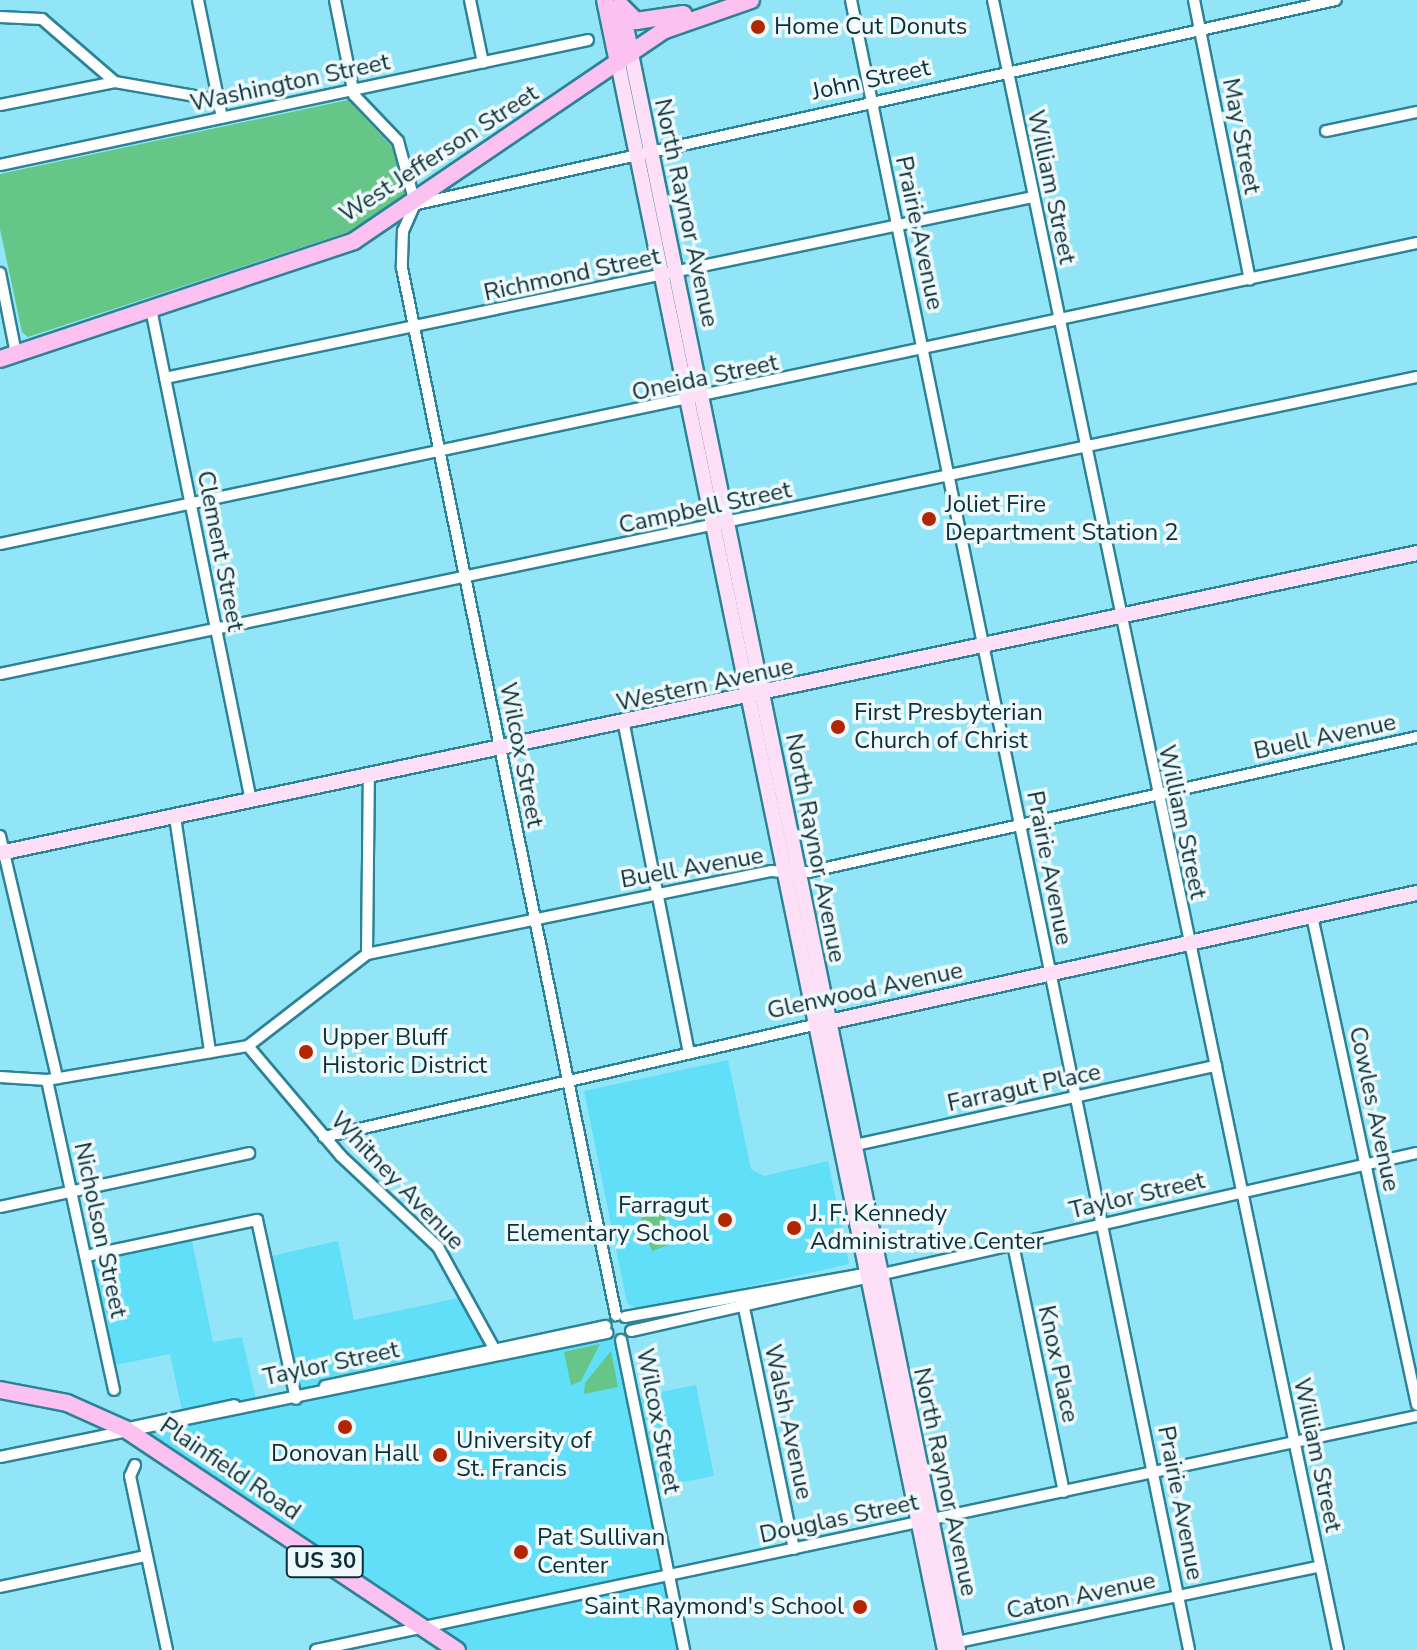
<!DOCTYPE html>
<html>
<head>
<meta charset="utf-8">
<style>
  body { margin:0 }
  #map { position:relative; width:1417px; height:1650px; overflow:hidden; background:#92e5f7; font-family:"Nunito Sans",sans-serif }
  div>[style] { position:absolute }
  .built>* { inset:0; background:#61def8 }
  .green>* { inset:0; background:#66c687 }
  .roads { filter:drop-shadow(2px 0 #2c8395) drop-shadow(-2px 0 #2c8395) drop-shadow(0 2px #2c8395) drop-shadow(0 -2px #2c8395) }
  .street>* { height:10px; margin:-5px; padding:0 5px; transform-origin:5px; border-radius:5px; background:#fff }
  .secondary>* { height:14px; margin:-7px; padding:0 7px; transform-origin:7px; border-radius:7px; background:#fde0f8 }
  .primary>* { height:16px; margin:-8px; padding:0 8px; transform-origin:8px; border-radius:8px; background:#fbc2f1 }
  .dots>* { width:22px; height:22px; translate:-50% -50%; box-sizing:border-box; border:4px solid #eff9fb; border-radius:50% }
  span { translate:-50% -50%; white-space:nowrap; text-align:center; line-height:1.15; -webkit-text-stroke:7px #eff9fb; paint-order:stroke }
  .shield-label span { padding:2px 6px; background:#eff9fb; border:2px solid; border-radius:6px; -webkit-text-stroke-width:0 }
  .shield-label { font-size:22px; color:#0b3037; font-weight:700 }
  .poi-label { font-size:24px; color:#0b3037 }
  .left { translate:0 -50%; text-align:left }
  .right { translate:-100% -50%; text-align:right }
  .street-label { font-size:24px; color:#0b3037 }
</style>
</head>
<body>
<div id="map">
  <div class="built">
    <div style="clip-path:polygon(728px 1060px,751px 1169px,764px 1176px,828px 1161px,849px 1264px,639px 1311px,627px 1303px,584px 1091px)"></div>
    <div style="clip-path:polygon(191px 1236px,213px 1342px,242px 1337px,258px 1408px,297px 1400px,267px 1257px,338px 1241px,354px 1320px,468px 1296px,494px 1352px,611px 1328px,630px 1398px,696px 1385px,714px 1476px,650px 1488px,683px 1650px,463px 1650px,138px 1435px,185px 1424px,170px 1354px,110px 1366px,86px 1258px)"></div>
  </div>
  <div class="green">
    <div style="clip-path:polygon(348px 100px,394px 149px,406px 197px,351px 231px,28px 337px,22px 332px,0 229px,0 174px)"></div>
    <div style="clip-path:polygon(664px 1210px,668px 1245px,652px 1251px,640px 1221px,646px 1211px)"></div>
    <div style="clip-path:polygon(600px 1344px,581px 1381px,571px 1385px,564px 1352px)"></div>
    <div style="clip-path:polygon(611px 1351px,618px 1387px,584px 1394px,585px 1383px)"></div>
  </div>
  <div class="roads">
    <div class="street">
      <div style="left:198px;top:0;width:120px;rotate:78.5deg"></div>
      <div style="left:335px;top:0;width:97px;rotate:78.7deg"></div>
      <div style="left:354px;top:95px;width:64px;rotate:46.3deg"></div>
      <div style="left:398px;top:141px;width:64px;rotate:74.7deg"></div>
      <div style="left:470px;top:0;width:64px;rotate:78.3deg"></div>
      <div style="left:851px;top:0;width:1684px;rotate:78.42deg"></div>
      <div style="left:993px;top:0;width:1686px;rotate:78.19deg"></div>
      <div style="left:1194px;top:0;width:285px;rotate:78.7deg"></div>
      <div style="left:0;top:17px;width:42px;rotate:2.7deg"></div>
      <div style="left:42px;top:19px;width:96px;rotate:40.8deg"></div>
      <div style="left:115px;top:82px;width:105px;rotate:9.9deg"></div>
      <div style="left:0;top:105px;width:117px;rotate:-11.3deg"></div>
      <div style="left:1326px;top:131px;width:93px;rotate:-11.8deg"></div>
      <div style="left:0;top:165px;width:601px;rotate:-12deg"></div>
      <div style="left:415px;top:204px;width:30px;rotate:114deg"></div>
      <div style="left:403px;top:231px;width:37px;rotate:92deg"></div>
      <div style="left:402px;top:268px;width:1069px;rotate:78.45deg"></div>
      <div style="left:417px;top:204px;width:941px;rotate:-12.52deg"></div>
      <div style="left:0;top:273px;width:83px;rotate:78.8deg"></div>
      <div style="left:151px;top:309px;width:502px;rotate:78.51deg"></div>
      <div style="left:165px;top:378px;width:887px;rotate:-11.78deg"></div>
      <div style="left:0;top:544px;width:1449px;rotate:-11.99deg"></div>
      <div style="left:0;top:674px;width:1448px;rotate:-11.84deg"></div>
      <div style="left:624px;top:725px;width:333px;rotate:78.8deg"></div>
      <div style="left:175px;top:817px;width:238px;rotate:81.5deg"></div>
      <div style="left:0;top:836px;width:249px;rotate:76.7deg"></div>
      <div style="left:1312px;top:916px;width:500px;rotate:77.88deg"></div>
      <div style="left:367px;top:954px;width:177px;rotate:-89.4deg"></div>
      <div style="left:248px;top:1046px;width:144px;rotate:49.8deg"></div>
      <div style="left:341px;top:1156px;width:133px;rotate:43.2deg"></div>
      <div style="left:438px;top:1247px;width:122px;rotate:61.1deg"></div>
      <div style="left:0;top:1077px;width:47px;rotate:3.7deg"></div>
      <div style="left:47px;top:1080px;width:204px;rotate:-9.6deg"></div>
      <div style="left:248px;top:1046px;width:150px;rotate:-37.7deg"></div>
      <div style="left:367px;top:954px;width:413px;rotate:-11.6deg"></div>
      <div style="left:772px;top:871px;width:27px;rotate:6deg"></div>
      <div style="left:799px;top:874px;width:633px;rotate:-12.5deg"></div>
      <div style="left:47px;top:1080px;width:317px;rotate:77.8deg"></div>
      <div style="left:324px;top:1137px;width:503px;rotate:-12.88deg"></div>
      <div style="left:851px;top:1146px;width:374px;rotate:-12.4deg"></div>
      <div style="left:0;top:1207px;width:255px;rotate:-12.2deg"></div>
      <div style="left:1013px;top:1244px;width:253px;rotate:78.4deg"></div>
      <div style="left:86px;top:1256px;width:175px;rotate:-11.9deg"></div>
      <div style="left:257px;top:1220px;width:183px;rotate:77.7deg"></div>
      <div style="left:743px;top:1303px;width:251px;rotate:78.3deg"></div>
      <div style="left:625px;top:1317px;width:243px;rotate:-10.2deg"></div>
      <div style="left:631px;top:1331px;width:806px;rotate:-12.76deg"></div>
      <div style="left:621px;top:1340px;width:316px;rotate:78.5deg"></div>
      <div style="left:325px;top:1386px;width:287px;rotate:-12.1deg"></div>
      <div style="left:129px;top:1428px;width:108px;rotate:-12.2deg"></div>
      <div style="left:0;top:1457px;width:620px;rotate:-11.55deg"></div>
      <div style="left:135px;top:1465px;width:12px;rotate:114deg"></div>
      <div style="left:130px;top:1476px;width:178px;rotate:78deg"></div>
      <div style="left:0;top:1587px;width:149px;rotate:-12deg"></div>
      <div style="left:953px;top:1643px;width:375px;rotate:-11.8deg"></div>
      <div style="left:316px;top:1650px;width:1126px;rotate:-12deg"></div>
    </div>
    <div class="secondary">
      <div style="left:631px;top:54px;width:1629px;rotate:78.42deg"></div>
      <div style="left:618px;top:63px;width:1620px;rotate:78.36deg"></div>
      <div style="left:0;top:853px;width:1448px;rotate:-11.95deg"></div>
      <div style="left:820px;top:1024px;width:611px;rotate:-12.38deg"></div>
    </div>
    <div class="primary">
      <div style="left:605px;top:0;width:64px;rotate:78.3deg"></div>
      <div style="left:620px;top:5px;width:23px;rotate:45deg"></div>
      <div style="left:636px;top:21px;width:48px;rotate:-8.5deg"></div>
      <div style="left:621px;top:9px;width:46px;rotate:77.5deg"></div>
      <div style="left:0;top:359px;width:373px;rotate:-18.4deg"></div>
      <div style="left:354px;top:241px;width:376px;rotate:-34.2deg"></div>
      <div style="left:665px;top:30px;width:91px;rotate:-19.2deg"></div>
      <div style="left:0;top:1390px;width:68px;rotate:11deg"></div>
      <div style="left:67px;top:1403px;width:64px;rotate:24.1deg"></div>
      <div style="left:125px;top:1429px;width:399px;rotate:33.7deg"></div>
    </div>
  </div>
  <div class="dots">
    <div style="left:758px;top:27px;background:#b22602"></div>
    <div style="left:929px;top:519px;background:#b22602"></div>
    <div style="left:838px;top:727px;background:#b22602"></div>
    <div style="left:306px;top:1052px;background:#b22602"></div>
    <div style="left:725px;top:1220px;background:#b22602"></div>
    <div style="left:794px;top:1228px;background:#b22602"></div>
    <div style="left:345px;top:1427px;background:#b22602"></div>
    <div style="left:440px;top:1455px;background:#b22602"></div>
    <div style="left:521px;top:1552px;background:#b22602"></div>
    <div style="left:860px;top:1607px;background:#b22602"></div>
  </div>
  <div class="shield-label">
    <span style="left:325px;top:1562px">US 30</span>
  </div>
  <div class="poi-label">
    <span class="left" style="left:774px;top:27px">Home Cut Donuts</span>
    <span class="left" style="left:945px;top:519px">Joliet Fire<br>Department Station 2</span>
    <span class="left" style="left:854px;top:727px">First Presbyterian<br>Church of Christ</span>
    <span class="left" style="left:322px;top:1052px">Upper Bluff<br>Historic District</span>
    <span class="right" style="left:709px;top:1220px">Farragut<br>Elementary School</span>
    <span class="left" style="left:810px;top:1228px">J. F. Kennedy<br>Administrative Center</span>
    <span class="left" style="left:456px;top:1455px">University of<br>St. Francis</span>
    <span style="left:345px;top:1454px">Donovan Hall</span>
    <span class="left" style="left:537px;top:1552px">Pat Sullivan<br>Center</span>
    <span class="right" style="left:844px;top:1607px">Saint Raymond's School</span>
  </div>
  <div class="street-label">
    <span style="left:871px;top:80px;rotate:-12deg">John Street</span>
    <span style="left:290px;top:83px;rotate:-12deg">Washington Street</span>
    <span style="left:1241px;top:136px;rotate:79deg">May Street</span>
    <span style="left:439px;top:154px;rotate:-33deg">West Jefferson Street</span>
    <span style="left:1051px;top:187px;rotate:78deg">William Street</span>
    <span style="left:686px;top:213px;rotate:78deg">North Raynor Avenue</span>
    <span style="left:919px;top:233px;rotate:78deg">Prairie Avenue</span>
    <span style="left:572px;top:275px;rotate:-12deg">Richmond Street</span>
    <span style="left:705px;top:378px;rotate:-12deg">Oneida Street</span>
    <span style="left:705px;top:508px;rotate:-12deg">Campbell Street</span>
    <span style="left:220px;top:551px;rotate:79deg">Clement Street</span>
    <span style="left:705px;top:685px;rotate:-12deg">Western Avenue</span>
    <span style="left:1325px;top:737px;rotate:-12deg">Buell Avenue</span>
    <span style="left:521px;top:755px;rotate:79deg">Wilcox Street</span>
    <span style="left:1182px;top:822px;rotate:78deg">William Street</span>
    <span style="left:815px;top:848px;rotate:79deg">North Raynor Avenue</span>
    <span style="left:692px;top:868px;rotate:-10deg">Buell Avenue</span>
    <span style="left:1049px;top:868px;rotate:79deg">Prairie Avenue</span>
    <span style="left:865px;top:991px;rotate:-12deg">Glenwood Avenue</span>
    <span style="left:1024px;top:1088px;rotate:-12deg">Farragut Place</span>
    <span style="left:1374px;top:1109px;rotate:78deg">Cowles Avenue</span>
    <span style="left:397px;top:1181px;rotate:46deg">Whitney Avenue</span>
    <span style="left:1137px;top:1196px;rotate:-13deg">Taylor Street</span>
    <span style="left:100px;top:1230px;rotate:78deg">Nicholson Street</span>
    <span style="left:331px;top:1364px;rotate:-12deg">Taylor Street</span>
    <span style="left:1058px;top:1364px;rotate:78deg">Knox Place</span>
    <span style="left:658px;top:1421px;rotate:79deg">Wilcox Street</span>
    <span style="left:788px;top:1422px;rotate:78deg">Walsh Avenue</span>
    <span style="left:1317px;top:1455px;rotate:78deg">William Street</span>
    <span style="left:230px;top:1469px;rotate:34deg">Plainfield Road</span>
    <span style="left:945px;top:1482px;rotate:78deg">North Raynor Avenue</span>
    <span style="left:1180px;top:1503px;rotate:79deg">Prairie Avenue</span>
    <span style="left:839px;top:1519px;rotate:-12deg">Douglas Street</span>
    <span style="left:1081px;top:1596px;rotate:-12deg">Caton Avenue</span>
  </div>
</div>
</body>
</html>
